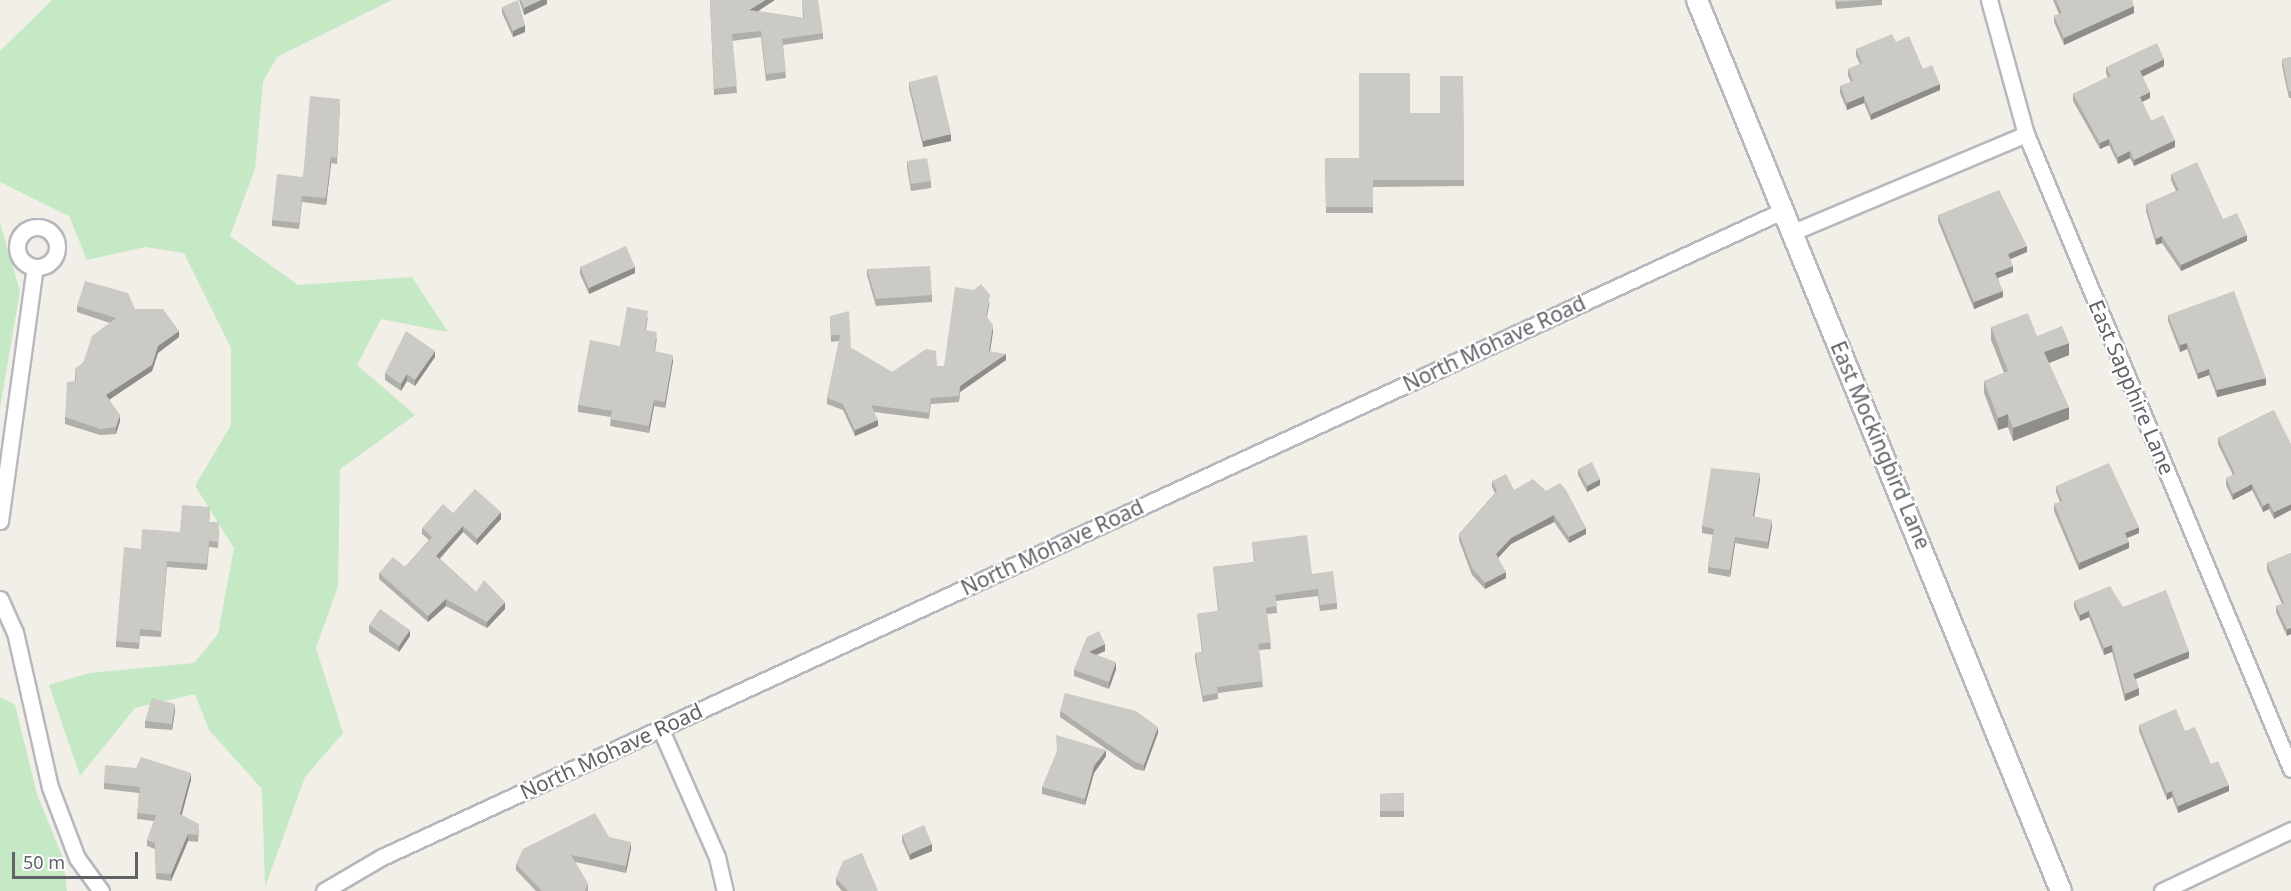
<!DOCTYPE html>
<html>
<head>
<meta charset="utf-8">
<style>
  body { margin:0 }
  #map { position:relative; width:2291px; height:891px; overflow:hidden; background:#f1efe8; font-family:"Noto Sans",sans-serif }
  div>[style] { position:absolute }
  .green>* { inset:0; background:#c5e8c5 }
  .roads { filter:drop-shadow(2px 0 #b5b8bc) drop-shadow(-2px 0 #b5b8bc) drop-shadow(0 2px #b5b8bc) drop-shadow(0 -2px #b5b8bc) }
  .minor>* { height:15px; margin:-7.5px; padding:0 7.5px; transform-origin:7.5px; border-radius:7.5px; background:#fff }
  .minor>.ring { margin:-7.5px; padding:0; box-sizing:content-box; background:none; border:15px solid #fff; border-radius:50% }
  .tertiary>* { height:20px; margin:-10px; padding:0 10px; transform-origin:10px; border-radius:10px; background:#fff }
  .wall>* { inset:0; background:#afaea9 }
  .shaded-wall>* { inset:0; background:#8f8d8a }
  .building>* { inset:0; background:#cccac5 }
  span { translate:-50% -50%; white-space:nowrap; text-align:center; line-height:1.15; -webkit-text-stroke:4.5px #fff; paint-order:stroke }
  .street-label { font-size:21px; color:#5f6368 }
  .scale { position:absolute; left:12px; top:852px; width:126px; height:27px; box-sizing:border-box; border:3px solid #5f6368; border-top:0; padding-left:8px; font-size:18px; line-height:21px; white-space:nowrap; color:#5f6368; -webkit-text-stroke:4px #fff; paint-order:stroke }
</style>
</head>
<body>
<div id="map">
  <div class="green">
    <div style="clip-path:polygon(52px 0,392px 0,277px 57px,263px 82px,255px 169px,230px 236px,298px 285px,412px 277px,448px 332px,381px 319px,357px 365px,415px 415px,340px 469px,338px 586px,316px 648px,343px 733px,305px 777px,265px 887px,262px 789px,209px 730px,195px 694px,135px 708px,80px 776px,49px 685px,89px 673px,194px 663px,218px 634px,234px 548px,195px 486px,231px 425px,231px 348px,184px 253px,145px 247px,87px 260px,69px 216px,0 182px,0 51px)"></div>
    <div style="clip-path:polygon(0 223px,20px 291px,0 408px)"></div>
    <div style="clip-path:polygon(0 697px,15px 705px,37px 794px,63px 858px,67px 891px,0 891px)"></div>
  </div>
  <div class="roads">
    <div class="minor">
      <div style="left:1989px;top:0;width:139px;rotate:74.6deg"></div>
      <div style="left:2026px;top:134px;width:688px;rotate:67.35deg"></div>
      <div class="ring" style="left:17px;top:227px;width:25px;height:25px"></div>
      <div style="left:1793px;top:232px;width:253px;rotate:-22.8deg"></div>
      <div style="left:0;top:521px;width:256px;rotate:-82.2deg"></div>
      <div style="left:0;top:599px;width:36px;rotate:66deg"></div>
      <div style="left:15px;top:632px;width:159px;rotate:77.3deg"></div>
      <div style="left:50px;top:787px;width:76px;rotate:69.2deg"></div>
      <div style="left:77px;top:858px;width:41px;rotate:54deg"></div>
      <div style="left:661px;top:730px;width:139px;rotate:66.2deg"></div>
      <div style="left:717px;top:857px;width:35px;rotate:77deg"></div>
      <div style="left:324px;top:891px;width:67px;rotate:-30.4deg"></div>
      <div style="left:382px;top:857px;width:1544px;rotate:-24.77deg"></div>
      <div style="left:2162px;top:891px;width:143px;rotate:-25.3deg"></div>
    </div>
    <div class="tertiary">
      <div style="left:1697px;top:0;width:962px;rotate:67.78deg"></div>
    </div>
  </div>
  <div class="wall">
    <div style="clip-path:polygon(519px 0,547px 0,547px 4px,524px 15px)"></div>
    <div style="clip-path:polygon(710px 0,757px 11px,803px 18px,802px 0,823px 33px,823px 39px,783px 45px,786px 78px,766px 81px,761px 37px,732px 41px,737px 93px,714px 95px)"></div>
    <div style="clip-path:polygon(1835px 0,1882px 0,1882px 5px,1836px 9px)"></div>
    <div style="clip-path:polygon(2053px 0,2132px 0,2134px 13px,2064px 45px,2054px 22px,2054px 16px,2059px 14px)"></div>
    <div style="clip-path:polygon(502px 7px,525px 32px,513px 37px,502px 13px)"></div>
    <div style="clip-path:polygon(1896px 42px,1923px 69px,1940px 90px,1871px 120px,1864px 103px,1847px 110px,1840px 93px,1840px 86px,1851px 82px,1848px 76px,1848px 69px,1860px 64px,1856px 56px,1856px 49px)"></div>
    <div style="clip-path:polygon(2291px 57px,2291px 98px,2289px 98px,2282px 66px,2282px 59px)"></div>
    <div style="clip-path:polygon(2164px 66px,2142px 76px,2150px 98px,2142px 102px,2151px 121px,2175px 147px,2134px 166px,2130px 158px,2118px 164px,2109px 145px,2100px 149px,2073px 101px,2073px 94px,2108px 77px,2106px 74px,2106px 67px)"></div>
    <div style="clip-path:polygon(1463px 76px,1464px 186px,1373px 187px,1373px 213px,1326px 213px,1325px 158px,1359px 158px,1410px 113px,1440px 113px)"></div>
    <div style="clip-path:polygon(909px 82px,951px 141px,923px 147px,909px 88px)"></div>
    <div style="clip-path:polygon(340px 105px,337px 164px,331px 163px,326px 205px,302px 202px,299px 229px,272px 226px,272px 220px,303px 177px)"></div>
    <div style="clip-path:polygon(907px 161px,931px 181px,931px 188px,911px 191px,907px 168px)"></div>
    <div style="clip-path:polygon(2171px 174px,2223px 219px,2247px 241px,2181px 271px,2162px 243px,2156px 245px,2146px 211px,2146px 204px,2176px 191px,2171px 180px)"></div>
    <div style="clip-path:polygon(1938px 215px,2027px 252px,2010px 259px,2013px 272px,1998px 278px,2003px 297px,1974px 309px,1938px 221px)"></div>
    <div style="clip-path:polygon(580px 267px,635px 273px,589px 294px,580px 274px)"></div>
    <div style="clip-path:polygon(867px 269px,932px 295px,932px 302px,876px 306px,867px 275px)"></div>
    <div style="clip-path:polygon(990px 301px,987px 317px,993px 331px,990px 352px,1006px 360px,960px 392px,959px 402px,931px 404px,929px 419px,874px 412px,878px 426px,855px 436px,843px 410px,827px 404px,827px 398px,839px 341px,831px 342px,830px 316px,851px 348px,892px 372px,937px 366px,944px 366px)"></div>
    <div style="clip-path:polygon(77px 306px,135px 309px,179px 337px,158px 353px,152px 371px,109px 399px,120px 421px,116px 434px,100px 435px,65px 424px,65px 417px,75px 381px,75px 369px,83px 363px,110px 323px,77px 312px)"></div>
    <div style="clip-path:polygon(2168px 315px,2266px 385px,2217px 397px,2209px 375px,2198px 379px,2187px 349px,2180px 352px,2168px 321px)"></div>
    <div style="clip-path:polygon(648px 317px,646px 330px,657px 338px,655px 351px,673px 361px,665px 408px,654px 406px,649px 433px,610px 426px,611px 417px,578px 412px,578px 405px,620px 346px)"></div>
    <div style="clip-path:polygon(1991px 327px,2037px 336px,2069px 355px,2049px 363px,2069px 419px,2013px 441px,2008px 427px,1998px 430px,1984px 393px,1984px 381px,2004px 373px,1991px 340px)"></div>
    <div style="clip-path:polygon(435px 357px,415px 386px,407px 381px,401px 391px,385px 380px,385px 373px)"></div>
    <div style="clip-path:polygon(2274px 410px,2274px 519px,2269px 509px,2263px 512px,2252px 490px,2233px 500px,2226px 485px,2226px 478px,2233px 475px,2218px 444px,2218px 438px)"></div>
    <div style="clip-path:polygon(1578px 469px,1600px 485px,1587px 492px,1578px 475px)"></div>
    <div style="clip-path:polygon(1760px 479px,1754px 517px,1772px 526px,1768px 549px,1735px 543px,1730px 577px,1708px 573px,1708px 567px,1713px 535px,1702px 533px,1702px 526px)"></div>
    <div style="clip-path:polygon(1492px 481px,1514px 490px,1586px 534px,1569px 543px,1554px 522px,1511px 544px,1498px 558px,1506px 578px,1485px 589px,1472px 575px,1459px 540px,1459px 534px,1495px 493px,1492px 487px)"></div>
    <div style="clip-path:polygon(2056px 486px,2139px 533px,2127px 538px,2129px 548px,2079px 570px,2054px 511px,2054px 504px,2060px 502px,2056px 492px)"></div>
    <div style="clip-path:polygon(210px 513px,209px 522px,219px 529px,218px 548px,209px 547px,207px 570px,167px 567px,161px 637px,140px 636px,139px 649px,116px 647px,116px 641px,180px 532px)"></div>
    <div style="clip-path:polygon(501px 519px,477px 545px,463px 532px,440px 559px,476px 592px,505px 609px,487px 628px,446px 606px,428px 622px,379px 579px,379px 573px,405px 567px,429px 540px,422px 534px,422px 528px)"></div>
    <div style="clip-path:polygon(1252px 542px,1312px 574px,1337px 603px,1337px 609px,1320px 611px,1318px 596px,1276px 601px,1277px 613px,1267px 614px,1271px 649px,1259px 650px,1263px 687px,1218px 693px,1218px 699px,1203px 702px,1195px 659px,1195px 653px,1202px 652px,1197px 614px,1218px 611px,1213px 567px,1254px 562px)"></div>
    <div style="clip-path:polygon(2291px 553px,2287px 636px,2276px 612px,2276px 606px,2282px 604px,2267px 570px,2267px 563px)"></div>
    <div style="clip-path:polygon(2074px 601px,2123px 607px,2189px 658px,2136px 679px,2139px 695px,2125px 701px,2112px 652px,2104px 655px,2089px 617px,2080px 621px,2074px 607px)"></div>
    <div style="clip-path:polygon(369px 625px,410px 636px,399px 652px,369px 632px)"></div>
    <div style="clip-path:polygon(1087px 637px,1105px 651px,1096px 655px,1116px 669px,1109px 689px,1074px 676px,1074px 670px)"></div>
    <div style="clip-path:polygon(175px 710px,172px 730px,145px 728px,145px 721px)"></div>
    <div style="clip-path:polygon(1060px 711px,1158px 733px,1144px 771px,1135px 769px,1060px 717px)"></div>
    <div style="clip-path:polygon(2139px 725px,2185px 731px,2211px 764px,2229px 791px,2178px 813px,2172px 797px,2167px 800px,2139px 731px)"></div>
    <div style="clip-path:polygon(1106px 756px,1094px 773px,1085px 805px,1042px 794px,1042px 787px)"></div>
    <div style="clip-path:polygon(191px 780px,182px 815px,199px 830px,198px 842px,188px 841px,171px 881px,156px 879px,155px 849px,147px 846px,147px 840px,154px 821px,137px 819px,139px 793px,104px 789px,104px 783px)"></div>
    <div style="clip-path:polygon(1404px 793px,1404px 817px,1380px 817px,1380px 794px)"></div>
    <div style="clip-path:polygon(902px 835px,932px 851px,910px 860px,902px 841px)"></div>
    <div style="clip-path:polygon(609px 837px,631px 848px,626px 873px,575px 862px,588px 884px,588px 891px,536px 891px,516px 870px,516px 864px)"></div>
    <div style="clip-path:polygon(836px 878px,878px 891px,842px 891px,836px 884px)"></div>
  </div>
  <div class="shaded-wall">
    <div style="clip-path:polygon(541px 0,547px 0,547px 4px,524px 15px,524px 8px)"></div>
    <div style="clip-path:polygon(765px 0,775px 0,749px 17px,749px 10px)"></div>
    <div style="clip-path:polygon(2134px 6px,2134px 13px,2064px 45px,2064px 38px)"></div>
    <div style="clip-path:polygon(525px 25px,525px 32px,513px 37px,513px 31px)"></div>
    <div style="clip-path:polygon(2164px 59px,2164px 66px,2140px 78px,2140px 71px)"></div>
    <div style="clip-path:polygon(1940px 84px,1940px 90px,1871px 120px,1871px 114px)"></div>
    <div style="clip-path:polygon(2150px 92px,2150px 98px,2140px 103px,2140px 97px)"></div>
    <div style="clip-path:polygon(1864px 96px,1864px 103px,1847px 110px,1847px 103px)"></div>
    <div style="clip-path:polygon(951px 134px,951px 141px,923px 147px,923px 141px)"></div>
    <div style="clip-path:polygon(2109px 139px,2109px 145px,2100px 149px,2100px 143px)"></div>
    <div style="clip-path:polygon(2175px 140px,2175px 147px,2134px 166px,2134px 160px)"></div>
    <div style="clip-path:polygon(2130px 151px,2130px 158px,2118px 164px,2118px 157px)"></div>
    <div style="clip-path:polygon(331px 157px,331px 163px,326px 205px,326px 198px)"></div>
    <div style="clip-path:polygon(2247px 235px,2247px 241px,2181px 271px,2181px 265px)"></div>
    <div style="clip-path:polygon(2162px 236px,2162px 243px,2156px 245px,2156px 239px)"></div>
    <div style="clip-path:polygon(2027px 246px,2027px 252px,2008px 260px,2008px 254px)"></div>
    <div style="clip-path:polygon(2013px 266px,2013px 272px,1995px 279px,1995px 273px)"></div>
    <div style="clip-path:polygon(635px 267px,635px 273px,589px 294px,589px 288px)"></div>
    <div style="clip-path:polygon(2003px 291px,2003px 297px,1974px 309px,1974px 302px)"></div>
    <div style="clip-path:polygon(993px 325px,993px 331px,989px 358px,989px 351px)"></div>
    <div style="clip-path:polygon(179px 331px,179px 337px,158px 353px,152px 371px,106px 402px,106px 395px,158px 346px)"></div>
    <div style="clip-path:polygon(2069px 343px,2069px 355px,2044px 365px,2044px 352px)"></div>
    <div style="clip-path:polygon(2187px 343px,2187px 349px,2180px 352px,2180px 345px)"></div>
    <div style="clip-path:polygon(435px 351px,435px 357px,415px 386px,415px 380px)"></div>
    <div style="clip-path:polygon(1006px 354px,1006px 360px,960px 392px,959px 402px,960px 386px)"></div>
    <div style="clip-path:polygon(673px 355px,673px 361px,665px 408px,665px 402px)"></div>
    <div style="clip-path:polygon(2209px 369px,2209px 375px,2198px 379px,2198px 373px)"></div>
    <div style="clip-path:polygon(407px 374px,407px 381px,401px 391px,401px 384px)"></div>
    <div style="clip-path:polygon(2266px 378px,2266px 385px,2217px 397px,2217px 390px)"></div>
    <div style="clip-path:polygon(654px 400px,654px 406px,649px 433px,649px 426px)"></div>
    <div style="clip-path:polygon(2069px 407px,2069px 419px,2013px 441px,2013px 428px)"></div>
    <div style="clip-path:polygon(2008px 414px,2008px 427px,1998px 430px,1998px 418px)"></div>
    <div style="clip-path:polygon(120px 415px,120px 421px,116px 434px,116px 427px)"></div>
    <div style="clip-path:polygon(878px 420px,878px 426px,855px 436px,855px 430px)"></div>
    <div style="clip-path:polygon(1760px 473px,1760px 479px,1753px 523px,1753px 516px)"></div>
    <div style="clip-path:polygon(1600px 479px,1600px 485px,1587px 492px,1587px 486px)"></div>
    <div style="clip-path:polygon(2252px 484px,2252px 490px,2233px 500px,2233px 494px)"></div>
    <div style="clip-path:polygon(2269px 503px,2269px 509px,2263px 512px,2263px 506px)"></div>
    <div style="clip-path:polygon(2291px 504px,2291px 510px,2274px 519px,2274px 512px)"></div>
    <div style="clip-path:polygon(501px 512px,501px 519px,477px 545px,477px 539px)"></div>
    <div style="clip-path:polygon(1554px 515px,1554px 522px,1511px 544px,1496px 560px,1496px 554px,1511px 538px)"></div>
    <div style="clip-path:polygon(1772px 520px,1772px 526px,1768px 549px,1768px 542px)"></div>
    <div style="clip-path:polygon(463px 526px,463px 532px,436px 562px,436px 556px)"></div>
    <div style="clip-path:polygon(2139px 527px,2139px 533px,2125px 539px,2125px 533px)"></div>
    <div style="clip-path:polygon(1586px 528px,1586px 534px,1569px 543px,1569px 537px)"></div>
    <div style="clip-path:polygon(1735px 537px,1735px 543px,1730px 577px,1730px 570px)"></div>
    <div style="clip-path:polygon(2129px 542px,2129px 548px,2079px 570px,2079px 563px)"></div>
    <div style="clip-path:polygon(1506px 572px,1506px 578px,1485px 589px,1485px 583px)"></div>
    <div style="clip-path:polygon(446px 599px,446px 606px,428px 622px,428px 616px)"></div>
    <div style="clip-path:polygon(505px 602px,505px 609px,487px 628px,487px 622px)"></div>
    <div style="clip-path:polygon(2089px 611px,2089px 617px,2080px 621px,2080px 615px)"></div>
    <div style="clip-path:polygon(2291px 628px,2291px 634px,2287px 636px,2287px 629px)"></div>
    <div style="clip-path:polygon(410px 630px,410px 636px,399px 652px,399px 646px)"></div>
    <div style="clip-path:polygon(1105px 644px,1105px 651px,1089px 658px,1089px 652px)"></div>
    <div style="clip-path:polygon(2112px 645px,2112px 652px,2104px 655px,2104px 648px)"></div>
    <div style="clip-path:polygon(2189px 651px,2189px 658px,2133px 680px,2133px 674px)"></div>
    <div style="clip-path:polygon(1116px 662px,1116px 669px,1109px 689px,1109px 682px)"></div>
    <div style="clip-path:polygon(2139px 688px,2139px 695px,2125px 701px,2125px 694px)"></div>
    <div style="clip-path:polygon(175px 704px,175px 710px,172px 730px,172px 724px)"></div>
    <div style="clip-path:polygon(1158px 727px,1158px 733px,1144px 771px,1144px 765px)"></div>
    <div style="clip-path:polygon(1106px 750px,1106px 756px,1094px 773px,1085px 805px,1085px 799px,1094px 766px)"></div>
    <div style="clip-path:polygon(191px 773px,191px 780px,180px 820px,180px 814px)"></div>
    <div style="clip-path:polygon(2229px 785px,2229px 791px,2178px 813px,2178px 806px)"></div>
    <div style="clip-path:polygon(2172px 791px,2172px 797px,2167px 800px,2167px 793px)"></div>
    <div style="clip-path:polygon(188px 834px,188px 841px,171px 881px,171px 874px)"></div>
    <div style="clip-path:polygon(631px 842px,631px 848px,626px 873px,626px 866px)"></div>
    <div style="clip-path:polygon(932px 844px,932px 851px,910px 860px,910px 854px)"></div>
  </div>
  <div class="building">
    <div style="clip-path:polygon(518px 0,525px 25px,513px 31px,502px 7px)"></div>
    <div style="clip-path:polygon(521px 0,541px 0,524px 8px)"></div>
    <div style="clip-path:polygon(710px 0,765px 0,749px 10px,804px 18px,802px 0,818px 0,823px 33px,782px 39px,786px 72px,766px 74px,761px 31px,732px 34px,737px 86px,714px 89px)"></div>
    <div style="clip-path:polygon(1836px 0,1868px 0,1836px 2px)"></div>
    <div style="clip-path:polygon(2056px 0,2132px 0,2134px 6px,2064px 38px,2054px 16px,2062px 13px)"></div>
    <div style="clip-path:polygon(1892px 34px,1896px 42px,1909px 36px,1923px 69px,1932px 65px,1940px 84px,1871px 114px,1864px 96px,1847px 103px,1840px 86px,1853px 81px,1848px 69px,1862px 63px,1856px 49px)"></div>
    <div style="clip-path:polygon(2157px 43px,2164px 59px,2140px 71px,2150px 92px,2140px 97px,2151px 121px,2163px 115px,2175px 140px,2134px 160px,2130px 151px,2118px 157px,2109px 139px,2100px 143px,2073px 94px,2111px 76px,2106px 67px)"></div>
    <div style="clip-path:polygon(2291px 57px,2291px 91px,2289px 92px,2282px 59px)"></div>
    <div style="clip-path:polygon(1359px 73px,1410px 73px,1410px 113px,1440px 113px,1440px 76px,1463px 76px,1464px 180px,1373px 180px,1373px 207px,1326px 207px,1325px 158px,1359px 158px)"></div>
    <div style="clip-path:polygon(937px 75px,951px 134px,923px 141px,909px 82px)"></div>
    <div style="clip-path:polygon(310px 96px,340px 99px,337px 158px,331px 157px,326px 198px,302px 196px,299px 223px,272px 220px,277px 174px,303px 177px)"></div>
    <div style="clip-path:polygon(927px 158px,931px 181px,911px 184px,907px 161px)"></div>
    <div style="clip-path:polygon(2197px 162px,2223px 219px,2237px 213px,2247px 235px,2181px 265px,2162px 236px,2156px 239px,2146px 204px,2179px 190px,2171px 174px)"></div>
    <div style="clip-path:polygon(1999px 190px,2027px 246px,2008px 254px,2013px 266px,1995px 273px,2003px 291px,1974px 302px,1938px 215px)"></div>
    <div style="clip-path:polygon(626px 246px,635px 267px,589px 288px,580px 267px)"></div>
    <div style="clip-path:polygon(930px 266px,932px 295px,876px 299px,867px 269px)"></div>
    <div style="clip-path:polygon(85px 281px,128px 293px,135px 309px,163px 309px,179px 331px,158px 346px,152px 365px,106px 395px,120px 415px,116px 427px,100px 429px,65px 417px,67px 382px,76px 381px,75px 369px,83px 363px,92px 336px,116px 318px,77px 306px)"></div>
    <div style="clip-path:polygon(981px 284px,990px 295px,986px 316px,993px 325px,989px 351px,1006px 354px,960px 386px,959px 396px,931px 398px,929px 413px,871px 405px,878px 420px,855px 430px,843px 404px,827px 398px,840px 335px,831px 335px,830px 316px,849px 311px,851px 348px,892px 372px,926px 349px,936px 351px,937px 366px,944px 366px,955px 287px,974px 290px)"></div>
    <div style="clip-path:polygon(2234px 291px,2266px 378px,2217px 390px,2209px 369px,2198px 373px,2187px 343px,2180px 345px,2168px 315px)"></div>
    <div style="clip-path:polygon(627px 307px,648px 311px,645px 330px,657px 332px,654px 351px,673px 355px,665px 402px,654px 400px,649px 426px,610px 419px,612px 411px,578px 405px,590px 340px,620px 346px)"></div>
    <div style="clip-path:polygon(2028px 313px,2037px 336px,2062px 326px,2069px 343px,2044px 352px,2069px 407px,2013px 428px,2008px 414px,1998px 418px,1984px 381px,2008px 371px,1991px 327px)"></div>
    <div style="clip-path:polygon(406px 331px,435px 351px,415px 380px,407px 374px,401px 384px,385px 373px)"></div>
    <div style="clip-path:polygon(2274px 410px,2291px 444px,2291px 504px,2274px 512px,2269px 503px,2263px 506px,2252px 484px,2233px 494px,2226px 478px,2235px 474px,2218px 438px)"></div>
    <div style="clip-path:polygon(1592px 462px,1600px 479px,1587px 486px,1578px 469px)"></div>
    <div style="clip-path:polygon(2109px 463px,2139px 527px,2125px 533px,2129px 542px,2079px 563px,2054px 504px,2062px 501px,2056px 486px)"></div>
    <div style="clip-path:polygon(1711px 468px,1760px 473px,1753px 516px,1772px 520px,1768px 542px,1735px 537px,1730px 570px,1708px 567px,1714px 529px,1702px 526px)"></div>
    <div style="clip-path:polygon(1506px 474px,1514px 490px,1533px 479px,1546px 491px,1560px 483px,1566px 490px,1586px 528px,1569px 537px,1554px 515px,1511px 538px,1496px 554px,1506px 572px,1485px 583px,1472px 568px,1459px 534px,1497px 491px,1492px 481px)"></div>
    <div style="clip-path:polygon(475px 489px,501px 512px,477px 539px,463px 526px,436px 556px,476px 592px,484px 580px,505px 602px,487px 622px,446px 599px,428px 616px,379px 573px,393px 557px,405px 567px,432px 537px,422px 528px,443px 504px,453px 513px)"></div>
    <div style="clip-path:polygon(182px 505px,210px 507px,209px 522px,219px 522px,218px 542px,209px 541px,207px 564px,167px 561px,161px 631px,140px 629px,139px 643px,116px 641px,124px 547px,141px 549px,142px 529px,180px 532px)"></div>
    <div style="clip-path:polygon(1307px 535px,1312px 574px,1333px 571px,1337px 603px,1320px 605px,1318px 589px,1275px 595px,1277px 606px,1266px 608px,1271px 642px,1258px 644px,1263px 681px,1217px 687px,1218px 693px,1203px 696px,1195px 653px,1203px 652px,1197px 614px,1219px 611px,1213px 567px,1255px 562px,1252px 542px)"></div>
    <div style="clip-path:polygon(2291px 553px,2291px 628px,2287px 629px,2276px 606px,2284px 603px,2267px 563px)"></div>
    <div style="clip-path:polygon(2110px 586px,2123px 607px,2166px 590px,2189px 651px,2133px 674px,2139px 688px,2125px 694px,2112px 645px,2104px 648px,2089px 611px,2080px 615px,2074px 601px)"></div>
    <div style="clip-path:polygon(380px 609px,410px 630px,399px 646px,369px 625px)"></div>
    <div style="clip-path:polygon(1099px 631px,1105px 644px,1089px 652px,1116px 662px,1109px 682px,1074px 670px,1087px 637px)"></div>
    <div style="clip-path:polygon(1065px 693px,1136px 711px,1158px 727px,1144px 765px,1135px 762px,1060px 711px)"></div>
    <div style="clip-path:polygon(152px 698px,175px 704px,172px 724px,145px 721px)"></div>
    <div style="clip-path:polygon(2176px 709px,2185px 731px,2195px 727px,2211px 764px,2218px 761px,2229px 785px,2178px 806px,2172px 791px,2167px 793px,2139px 725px)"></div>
    <div style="clip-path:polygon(1056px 735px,1106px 750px,1094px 766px,1085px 799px,1042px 787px,1057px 751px)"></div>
    <div style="clip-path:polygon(141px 757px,191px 773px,180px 814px,199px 824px,198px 835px,188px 834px,171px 874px,156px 873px,155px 843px,147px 840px,156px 815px,137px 813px,140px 787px,104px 783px,105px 765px,136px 768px)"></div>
    <div style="clip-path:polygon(1404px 793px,1404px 811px,1380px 811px,1380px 794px)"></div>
    <div style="clip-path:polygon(595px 813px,609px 837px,631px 842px,626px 866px,571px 855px,588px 884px,585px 891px,542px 891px,516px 864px,523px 849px)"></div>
    <div style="clip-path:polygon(924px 825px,932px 844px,910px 854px,902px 835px)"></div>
    <div style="clip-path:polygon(862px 853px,878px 891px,848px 891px,836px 878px,843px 861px)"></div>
  </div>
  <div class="street-label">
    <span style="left:1494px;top:343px;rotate:-25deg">North Mohave Road</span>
    <span style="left:2132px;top:387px;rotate:67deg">East Sapphire Lane</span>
    <span style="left:1881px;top:445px;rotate:67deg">East Mockingbird Lane</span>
    <span style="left:1052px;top:547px;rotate:-25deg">North Mohave Road</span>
    <span style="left:611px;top:751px;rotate:-25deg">North Mohave Road</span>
  </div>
  <div class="scale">50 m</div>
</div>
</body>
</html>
